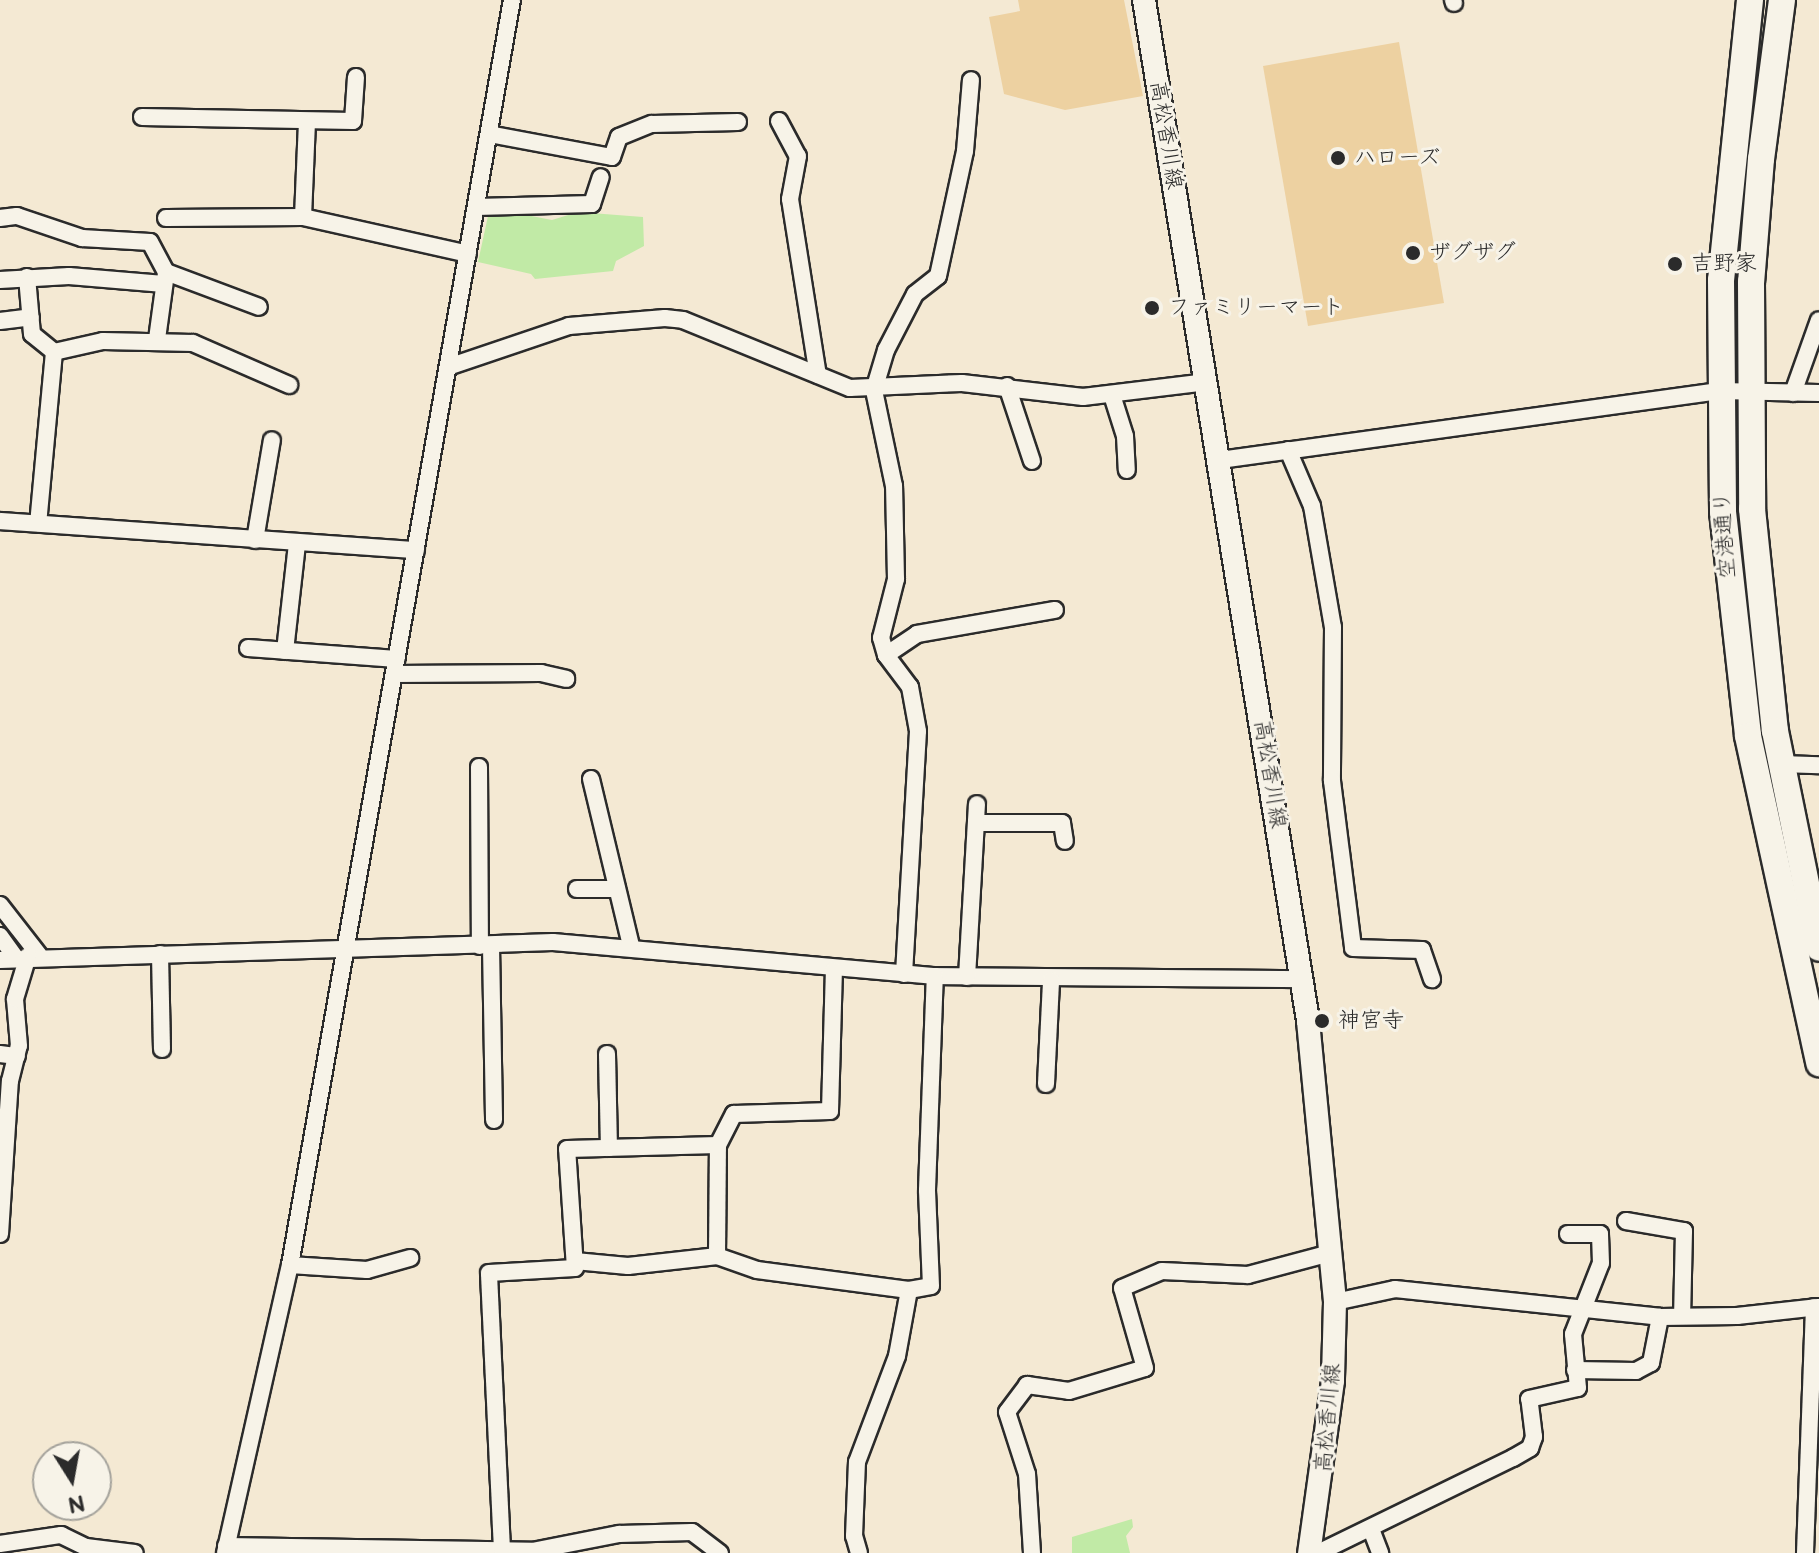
<!DOCTYPE html>
<html>
<head>
<meta charset="utf-8">
<style>
  body { margin:0 }
  #map { position:relative; width:1819px; height:1553px; overflow:hidden; background:#f4e9d3; font-family:"Balsamiq Sans","Klee One",sans-serif }
  div>[style] { position:absolute }
  .green>* { inset:0; background:#c1eaa6 }
  .building>* { inset:0; background:#edd1a1 }
  .roads { filter:drop-shadow(2px 0 #2b2b2b) drop-shadow(-2px 0 #2b2b2b) drop-shadow(0 2px #2b2b2b) drop-shadow(0 -2px #2b2b2b) }
  .minor>* { height:16px; margin:-8px; padding:0 8px; transform-origin:8px; border-radius:8px; background:#f7f3e8 }
  .secondary>* { height:22px; margin:-11px; padding:0 11px; transform-origin:11px; border-radius:11px; background:#f7f3e8 }
  .trunk>* { height:26px; margin:-13px; padding:0 13px; transform-origin:13px; border-radius:13px; background:#f7f3e8 }
  .dots>* { width:22px; height:22px; translate:-50% -50%; box-sizing:border-box; border:4px solid #f7f3e8; border-radius:50% }
  span { translate:-50% -50%; white-space:nowrap; text-align:center; line-height:1.15; -webkit-text-stroke:6px #f7f3e8; paint-order:stroke }
  .street-label { font-size:22px; color:#2b2b2b }
  .poi-label { font-size:22px; color:#2b2b2b }
  .left { translate:0 -50%; text-align:left }
  .north { position:absolute; left:32px; top:1441px; width:80px; height:80px; box-sizing:border-box; background:#f7f3e8; border:2px solid #a5a39c; border-radius:50%; rotate:169deg; font-size:22px; font-weight:700; line-height:32px; text-align:center; color:#2b2b2b }
  .north::after { content:''; display:block; margin:auto; width:28px; height:36px; background:#2b2b2b; clip-path:polygon(50% 0,100% 100%,50% 72%,0 100%) }
</style>
</head>
<body>
<div id="map">
  <div class="green">
    <div style="clip-path:polygon(578px 212px,643px 217px,644px 246px,616px 261px,613px 271px,535px 279px,531px 274px,478px 262px,488px 216px,516px 213px,552px 220px)"></div>
    <div style="clip-path:polygon(1132px 1519px,1133px 1527px,1126px 1536px,1130px 1553px,1072px 1553px,1072px 1537px)"></div>
  </div>
  <div class="building">
    <div style="clip-path:polygon(1018px 0,1124px 0,1143px 96px,1065px 110px,1004px 94px,989px 17px,1020px 11px)"></div>
    <div style="clip-path:polygon(1399px 42px,1444px 303px,1308px 326px,1263px 66px)"></div>
  </div>
  <div class="roads">
    <div class="minor">
      <div style="left:1453px;top:0;width:3px;rotate:72deg"></div>
      <div style="left:142px;top:117px;width:211px;rotate:1.1deg"></div>
      <div style="left:353px;top:121px;width:44px;rotate:-86.1deg"></div>
      <div style="left:779px;top:121px;width:40px;rotate:62deg"></div>
      <div style="left:798px;top:156px;width:44px;rotate:100.5deg"></div>
      <div style="left:790px;top:199px;width:178px;rotate:81deg"></div>
      <div style="left:489px;top:134px;width:125px;rotate:10.6deg"></div>
      <div style="left:612px;top:157px;width:21px;rotate:-71deg"></div>
      <div style="left:619px;top:137px;width:35px;rotate:-22deg"></div>
      <div style="left:652px;top:124px;width:86px;rotate:-1.3deg"></div>
      <div style="left:476px;top:207px;width:116px;rotate:-1.5deg"></div>
      <div style="left:592px;top:204px;width:28px;rotate:-72deg"></div>
      <div style="left:303px;top:217px;width:94px;rotate:-87.6deg"></div>
      <div style="left:0;top:218px;width:17px;rotate:-7deg"></div>
      <div style="left:17px;top:216px;width:69px;rotate:18.7deg"></div>
      <div style="left:82px;top:238px;width:68px;rotate:3.4deg"></div>
      <div style="left:150px;top:242px;width:34px;rotate:62deg"></div>
      <div style="left:166px;top:272px;width:99px;rotate:20.6deg"></div>
      <div style="left:166px;top:218px;width:137px;rotate:-0.4deg"></div>
      <div style="left:303px;top:217px;width:169px;rotate:12.6deg"></div>
      <div style="left:27px;top:277px;width:57px;rotate:85deg"></div>
      <div style="left:32px;top:334px;width:28px;rotate:39deg"></div>
      <div style="left:54px;top:352px;width:172px;rotate:95.3deg"></div>
      <div style="left:0;top:280px;width:69px;rotate:-3.3deg"></div>
      <div style="left:69px;top:276px;width:95px;rotate:4.8deg"></div>
      <div style="left:0;top:321px;width:31px;rotate:-7deg"></div>
      <div style="left:157px;top:339px;width:67px;rotate:-82.2deg"></div>
      <div style="left:54px;top:352px;width:50px;rotate:-12.7deg"></div>
      <div style="left:103px;top:341px;width:90px;rotate:1.3deg"></div>
      <div style="left:193px;top:343px;width:105px;rotate:23.6deg"></div>
      <div style="left:448px;top:367px;width:128px;rotate:-18.7deg"></div>
      <div style="left:569px;top:326px;width:96px;rotate:-4.8deg"></div>
      <div style="left:665px;top:318px;width:18px;rotate:6deg"></div>
      <div style="left:683px;top:320px;width:180px;rotate:22.2deg"></div>
      <div style="left:850px;top:388px;width:112px;rotate:-2.6deg"></div>
      <div style="left:962px;top:383px;width:122px;rotate:6.6deg"></div>
      <div style="left:1083px;top:397px;width:125px;rotate:-6.9deg"></div>
      <div style="left:1007px;top:386px;width:79px;rotate:71.6deg"></div>
      <div style="left:1793px;top:393px;width:77px;rotate:-70.4deg"></div>
      <div style="left:1112px;top:395px;width:43px;rotate:72.4deg"></div>
      <div style="left:1125px;top:436px;width:34px;rotate:87deg"></div>
      <div style="left:1288px;top:450px;width:61px;rotate:66.8deg"></div>
      <div style="left:1312px;top:506px;width:123px;rotate:80.2deg"></div>
      <div style="left:1333px;top:627px;width:154px;rotate:90.4deg"></div>
      <div style="left:1332px;top:781px;width:168px;rotate:82.8deg"></div>
      <div style="left:1353px;top:948px;width:69px;rotate:1.7deg"></div>
      <div style="left:1422px;top:950px;width:31px;rotate:71deg"></div>
      <div style="left:1220px;top:460px;width:504px;rotate:-7.87deg"></div>
      <div style="left:1719px;top:391px;width:100px;rotate:1.1deg"></div>
      <div style="left:0;top:521px;width:417px;rotate:4deg"></div>
      <div style="left:255px;top:540px;width:101px;rotate:-80.4deg"></div>
      <div style="left:248px;top:648px;width:149px;rotate:4.2deg"></div>
      <div style="left:285px;top:651px;width:108px;rotate:-83.6deg"></div>
      <div style="left:886px;top:655px;width:37px;rotate:-34deg"></div>
      <div style="left:917px;top:634px;width:140px;rotate:-9.9deg"></div>
      <div style="left:394px;top:674px;width:147px;rotate:-0.4deg"></div>
      <div style="left:541px;top:673px;width:26px;rotate:13deg"></div>
      <div style="left:1781px;top:764px;width:38px;rotate:2deg"></div>
      <div style="left:479px;top:767px;width:179px;rotate:89.7deg"></div>
      <div style="left:591px;top:779px;width:172px;rotate:76.5deg"></div>
      <div style="left:976px;top:823px;width:86px"></div>
      <div style="left:1062px;top:823px;width:18px;rotate:81deg"></div>
      <div style="left:577px;top:889px;width:40px"></div>
      <div style="left:0;top:905px;width:63px;rotate:52deg"></div>
      <div style="left:0;top:936px;width:27px;rotate:54deg"></div>
      <div style="left:491px;top:946px;width:174px;rotate:89deg"></div>
      <div style="left:160px;top:954px;width:95px;rotate:88.8deg"></div>
      <div style="left:0;top:960px;width:553px;rotate:-1.86deg"></div>
      <div style="left:553px;top:942px;width:384px;rotate:5.1deg"></div>
      <div style="left:935px;top:976px;width:368px;rotate:0.5deg"></div>
      <div style="left:904px;top:974px;width:243px;rotate:-86.7deg"></div>
      <div style="left:918px;top:731px;width:45px;rotate:-100.3deg"></div>
      <div style="left:910px;top:687px;width:40px;rotate:-127deg"></div>
      <div style="left:886px;top:655px;width:18px;rotate:-106deg"></div>
      <div style="left:881px;top:638px;width:61px;rotate:-75.7deg"></div>
      <div style="left:896px;top:579px;width:93px;rotate:-91.2deg"></div>
      <div style="left:894px;top:486px;width:98px;rotate:-101.8deg"></div>
      <div style="left:874px;top:390px;width:42px;rotate:-73.3deg"></div>
      <div style="left:886px;top:350px;width:63px;rotate:-62.6deg"></div>
      <div style="left:915px;top:294px;width:29px;rotate:-38deg"></div>
      <div style="left:938px;top:276px;width:128px;rotate:-77.8deg"></div>
      <div style="left:965px;top:151px;width:71px;rotate:-85.2deg"></div>
      <div style="left:967px;top:977px;width:173px;rotate:-86.7deg"></div>
      <div style="left:0;top:1054px;width:17px;rotate:7deg"></div>
      <div style="left:607px;top:1054px;width:94px;rotate:88.8deg"></div>
      <div style="left:1046px;top:1084px;width:104px;rotate:-87.2deg"></div>
      <div style="left:1626px;top:1221px;width:59px;rotate:9.8deg"></div>
      <div style="left:1684px;top:1231px;width:85px;rotate:91.3deg"></div>
      <div style="left:0;top:1234px;width:153px;rotate:-86.3deg"></div>
      <div style="left:10px;top:1081px;width:36px;rotate:-76deg"></div>
      <div style="left:19px;top:1046px;width:47px;rotate:-94.9deg"></div>
      <div style="left:15px;top:999px;width:45px;rotate:-73.2deg"></div>
      <div style="left:717px;top:1256px;width:111px;rotate:-89.5deg"></div>
      <div style="left:575px;top:1261px;width:53px;rotate:5.4deg"></div>
      <div style="left:628px;top:1266px;width:90px;rotate:-6.4deg"></div>
      <div style="left:717px;top:1256px;width:42px;rotate:19.3deg"></div>
      <div style="left:757px;top:1270px;width:153px;rotate:7.5deg"></div>
      <div style="left:290px;top:1265px;width:77px;rotate:3.7deg"></div>
      <div style="left:367px;top:1270px;width:45px;rotate:-15.6deg"></div>
      <div style="left:1335px;top:1302px;width:61px;rotate:-12.2deg"></div>
      <div style="left:1395px;top:1289px;width:266px;rotate:6deg"></div>
      <div style="left:1660px;top:1317px;width:77px;rotate:-0.7deg"></div>
      <div style="left:1737px;top:1316px;width:82px;rotate:-6.3deg"></div>
      <div style="left:1575px;top:1370px;width:61px;rotate:0.9deg"></div>
      <div style="left:1636px;top:1371px;width:17px;rotate:-28deg"></div>
      <div style="left:1651px;top:1363px;width:47px;rotate:-78.9deg"></div>
      <div style="left:1371px;top:1529px;width:26px;rotate:69deg"></div>
      <div style="left:0;top:1544px;width:62px;rotate:-8.4deg"></div>
      <div style="left:61px;top:1535px;width:28px;rotate:26deg"></div>
      <div style="left:86px;top:1547px;width:49px;rotate:7deg"></div>
      <div style="left:226px;top:1546px;width:306px;rotate:0.9deg"></div>
      <div style="left:532px;top:1551px;width:89px;rotate:-11.1deg"></div>
      <div style="left:619px;top:1534px;width:73px;rotate:-1.6deg"></div>
      <div style="left:692px;top:1532px;width:35px;rotate:37deg"></div>
      <div style="left:502px;top:1550px;width:277px;rotate:-92.7deg"></div>
      <div style="left:489px;top:1273px;width:86px;rotate:-3.3deg"></div>
      <div style="left:575px;top:1268px;width:119px;rotate:-93.8deg"></div>
      <div style="left:567px;top:1149px;width:151px;rotate:-1.5deg"></div>
      <div style="left:718px;top:1145px;width:35px;rotate:-63deg"></div>
      <div style="left:734px;top:1114px;width:96px;rotate:-1.8deg"></div>
      <div style="left:830px;top:1111px;width:141px;rotate:-88.4deg"></div>
      <div style="left:225px;top:1553px;width:295px;rotate:-77.3deg"></div>
      <div style="left:290px;top:1265px;width:1284px;rotate:-80.05deg"></div>
      <div style="left:859px;top:1553px;width:18px;rotate:-106deg"></div>
      <div style="left:854px;top:1536px;width:74px;rotate:-87.7deg"></div>
      <div style="left:857px;top:1462px;width:113px;rotate:-69.3deg"></div>
      <div style="left:897px;top:1356px;width:67px;rotate:-79.7deg"></div>
      <div style="left:909px;top:1290px;width:22px;rotate:-10deg"></div>
      <div style="left:931px;top:1286px;width:96px;rotate:-92.4deg"></div>
      <div style="left:927px;top:1190px;width:214px;rotate:-87.9deg"></div>
      <div style="left:1032px;top:1553px;width:79px;rotate:-93.6deg"></div>
      <div style="left:1027px;top:1474px;width:65px;rotate:-107.9deg"></div>
      <div style="left:1007px;top:1412px;width:34px;rotate:-53deg"></div>
      <div style="left:1027px;top:1385px;width:42px;rotate:8.1deg"></div>
      <div style="left:1069px;top:1391px;width:79px;rotate:-16.8deg"></div>
      <div style="left:1145px;top:1368px;width:83px;rotate:-106deg"></div>
      <div style="left:1122px;top:1288px;width:43px;rotate:-23deg"></div>
      <div style="left:1162px;top:1271px;width:86px;rotate:2.7deg"></div>
      <div style="left:1248px;top:1275px;width:85px;rotate:-15deg"></div>
      <div style="left:1318px;top:1553px;width:217px;rotate:-26deg"></div>
      <div style="left:1513px;top:1458px;width:20px;rotate:-30deg"></div>
      <div style="left:1530px;top:1448px;width:12px;rotate:-70deg"></div>
      <div style="left:1534px;top:1437px;width:38px;rotate:-97deg"></div>
      <div style="left:1529px;top:1399px;width:50px;rotate:-12.7deg"></div>
      <div style="left:1578px;top:1388px;width:54px;rotate:-95.3deg"></div>
      <div style="left:1573px;top:1334px;width:76px;rotate:-68.5deg"></div>
      <div style="left:1601px;top:1263px;width:29px;rotate:-92deg"></div>
      <div style="left:1600px;top:1234px;width:32px;rotate:180deg"></div>
      <div style="left:1805px;top:1553px;width:246px;rotate:-87.9deg"></div>
    </div>
    <div class="secondary">
      <div style="left:1144px;top:0;width:1034px;rotate:80.87deg"></div>
      <div style="left:1308px;top:1021px;width:282px;rotate:84.5deg"></div>
      <div style="left:1335px;top:1302px;width:79px;rotate:91.5deg"></div>
      <div style="left:1333px;top:1381px;width:174px;rotate:97.9deg"></div>
    </div>
    <div class="trunk">
      <div style="left:1750px;top:0;width:281px;rotate:95.9deg"></div>
      <div style="left:1721px;top:280px;width:232px;rotate:89.5deg"></div>
      <div style="left:1723px;top:512px;width:225px;rotate:83.6deg"></div>
      <div style="left:1748px;top:736px;width:335px;rotate:77.7deg"></div>
      <div style="left:1782px;top:0;width:160px;rotate:97.5deg"></div>
      <div style="left:1761px;top:159px;width:123px;rotate:94.6deg"></div>
      <div style="left:1751px;top:282px;width:227px;rotate:89.7deg"></div>
      <div style="left:1752px;top:509px;width:223px;rotate:84.1deg"></div>
      <div style="left:1775px;top:731px;width:221px;rotate:78.5deg"></div>
    </div>
  </div>
  <div class="dots">
    <div style="left:1338px;top:158px;background:#2b2b2b"></div>
    <div style="left:1413px;top:253px;background:#2b2b2b"></div>
    <div style="left:1675px;top:264px;background:#2b2b2b"></div>
    <div style="left:1152px;top:308px;background:#2b2b2b"></div>
    <div style="left:1322px;top:1021px;background:#2b2b2b"></div>
  </div>
  <div class="street-label">
    <span style="left:1166px;top:135px;rotate:81deg">高松香川線</span>
    <span style="left:1725px;top:535px;rotate:-94deg">空港通り</span>
    <span style="left:1270px;top:774px;rotate:81deg">高松香川線</span>
    <span style="left:1328px;top:1418px;rotate:-85deg">高松香川線</span>
  </div>
  <div class="poi-label">
    <span class="left" style="left:1354px;top:158px">ハローズ</span>
    <span class="left" style="left:1429px;top:253px">ザグザグ</span>
    <span class="left" style="left:1691px;top:264px">吉野家</span>
    <span class="left" style="left:1168px;top:308px">ファミリーマート</span>
    <span class="left" style="left:1338px;top:1021px">神宮寺</span>
  </div>
  <div class="north">N</div>
</div>
</body>
</html>
